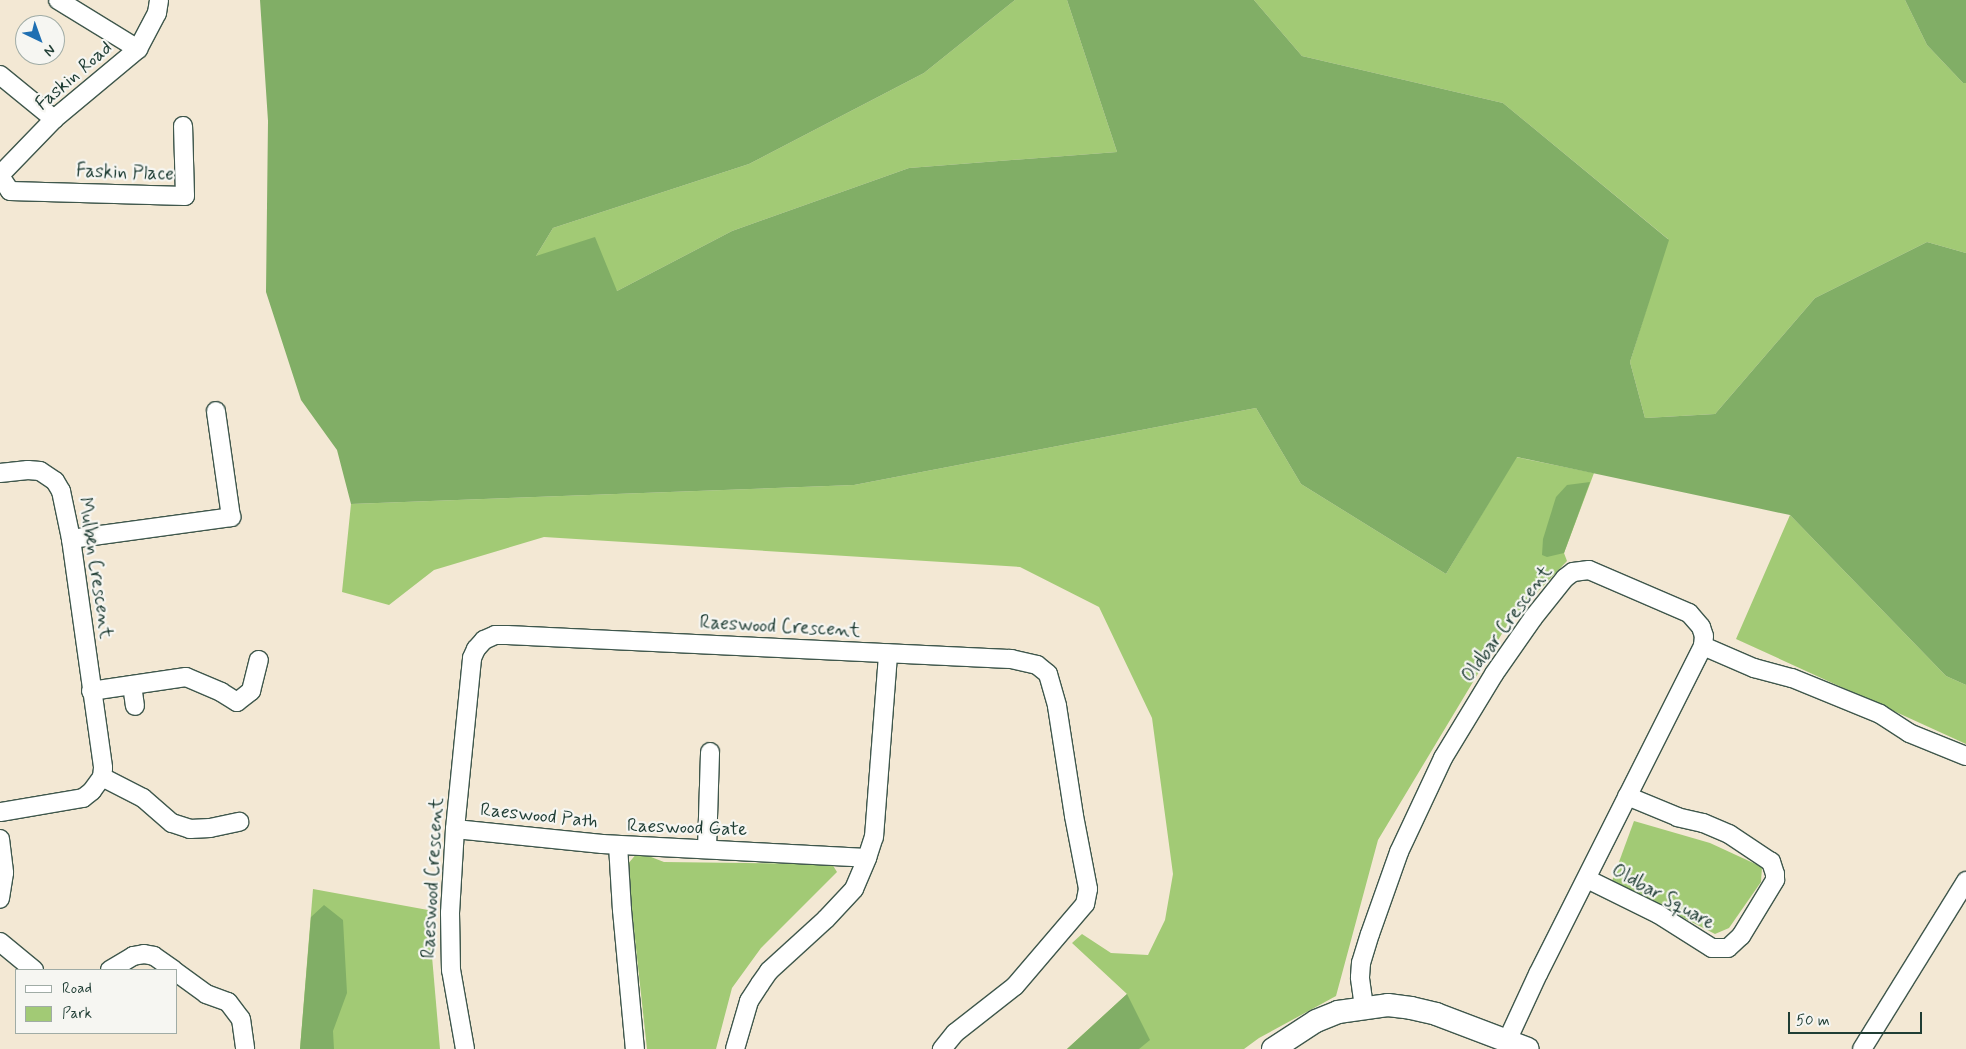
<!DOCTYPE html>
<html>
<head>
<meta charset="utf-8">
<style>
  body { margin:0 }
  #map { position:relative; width:1966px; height:1049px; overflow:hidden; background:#f3e8d4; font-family:Mynerve,sans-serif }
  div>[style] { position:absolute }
  .green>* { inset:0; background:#a2ca75 }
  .forest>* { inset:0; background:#81ae66 }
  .roads { filter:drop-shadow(1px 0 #3f574c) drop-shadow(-1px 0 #3f574c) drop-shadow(0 1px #3f574c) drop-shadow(0 -1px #3f574c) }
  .minor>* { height:18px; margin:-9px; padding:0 9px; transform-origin:9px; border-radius:9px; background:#fff }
  .tertiary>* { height:22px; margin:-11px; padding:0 11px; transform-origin:11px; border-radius:11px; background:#fff }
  span { translate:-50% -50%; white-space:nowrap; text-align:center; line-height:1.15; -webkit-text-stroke:4.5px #f6f6f2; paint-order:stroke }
  .street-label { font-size:19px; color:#1f3d34 }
  .legend { position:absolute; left:15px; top:969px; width:162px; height:65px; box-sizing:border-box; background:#f6f6f2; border:1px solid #a0aca6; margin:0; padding:6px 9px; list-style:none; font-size:15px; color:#1f3d34 }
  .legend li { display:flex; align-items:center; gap:10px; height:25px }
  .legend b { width:25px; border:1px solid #a0aca6 }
  .north { position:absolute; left:15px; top:15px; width:50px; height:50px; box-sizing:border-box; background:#f6f6f2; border:1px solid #a0aca6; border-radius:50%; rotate:138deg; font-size:14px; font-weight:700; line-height:20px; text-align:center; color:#1f3d34 }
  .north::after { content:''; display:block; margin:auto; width:18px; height:22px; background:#1f6fb2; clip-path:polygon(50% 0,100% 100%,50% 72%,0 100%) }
  .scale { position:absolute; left:1788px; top:1012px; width:134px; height:22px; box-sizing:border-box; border:2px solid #1f3d34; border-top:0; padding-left:6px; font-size:15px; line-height:18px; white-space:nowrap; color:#1f3d34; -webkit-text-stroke:4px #f6f6f2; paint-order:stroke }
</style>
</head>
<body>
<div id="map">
  <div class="green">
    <div style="clip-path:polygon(1015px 0,1067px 0,1117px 152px,909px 168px,732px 231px,617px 291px,536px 256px,553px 228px,749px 164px,924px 73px)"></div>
    <div style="clip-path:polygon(1254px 0,1905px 0,1927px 45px,1963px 83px,1966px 83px,1966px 253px,1927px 242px,1815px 298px,1715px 414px,1645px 418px,1630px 362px,1668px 239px,1503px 103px,1302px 56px)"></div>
    <div style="clip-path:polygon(1256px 408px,1301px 484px,1446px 574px,1516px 457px,1594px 473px,1564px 553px,1567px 561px,1509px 622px,1378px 840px,1336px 996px,1259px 1038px,1244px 1049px,1067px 1049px,1127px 994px,1072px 943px,1082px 934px,1111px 953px,1148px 955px,1165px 920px,1173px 874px,1152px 718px,1099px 607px,1020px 567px,544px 537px,434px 570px,389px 605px,342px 592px,351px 504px,854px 485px)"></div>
    <div style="clip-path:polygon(1790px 515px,1946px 676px,1966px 685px,1966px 744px,1736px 639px)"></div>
    <div style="clip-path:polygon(1634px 821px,1710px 843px,1762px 867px,1761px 882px,1729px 928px,1715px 934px,1612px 881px)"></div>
    <div style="clip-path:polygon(638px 852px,664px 862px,832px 864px,837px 872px,761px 948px,732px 988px,716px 1049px,647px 1049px,627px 865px)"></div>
    <div style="clip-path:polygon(313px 889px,428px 910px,440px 1049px,300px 1049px)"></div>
  </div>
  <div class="forest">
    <div style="clip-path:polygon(260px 0,1015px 0,924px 73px,749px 164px,553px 228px,536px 256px,595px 237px,617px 291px,732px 231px,909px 168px,1117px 152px,1067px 0,1254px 0,1302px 56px,1503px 103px,1669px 240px,1630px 362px,1645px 418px,1715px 414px,1815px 298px,1927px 242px,1966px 253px,1966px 685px,1946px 676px,1790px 515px,1517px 457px,1446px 574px,1301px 484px,1256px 408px,854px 485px,351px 504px,337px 450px,301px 400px,266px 292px,268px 121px)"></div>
    <div style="clip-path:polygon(1905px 0,1966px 0,1966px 83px,1963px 83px,1927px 45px)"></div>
    <div style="clip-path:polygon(1590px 482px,1564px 553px,1547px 557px,1542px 555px,1543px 539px,1556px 497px,1567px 485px)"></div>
    <div style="clip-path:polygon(324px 905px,343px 920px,347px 993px,333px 1031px,334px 1049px,300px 1049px,311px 917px)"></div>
    <div style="clip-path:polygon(1127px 994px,1150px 1040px,1139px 1049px,1067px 1049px)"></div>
  </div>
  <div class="roads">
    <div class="minor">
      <div style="left:58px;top:0;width:94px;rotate:31.5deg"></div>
      <div style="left:0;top:75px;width:70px;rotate:39.2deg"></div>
      <div style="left:0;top:175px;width:78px;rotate:-46deg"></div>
      <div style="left:54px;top:119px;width:109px;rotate:-39.8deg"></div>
      <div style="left:138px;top:49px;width:41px;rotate:-62.2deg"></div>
      <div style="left:157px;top:13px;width:13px;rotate:-81deg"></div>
      <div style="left:0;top:176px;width:18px;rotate:56deg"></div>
      <div style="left:10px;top:191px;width:175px;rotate:1.6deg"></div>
      <div style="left:185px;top:196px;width:70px;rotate:-91.6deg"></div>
      <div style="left:0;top:473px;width:28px;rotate:-6deg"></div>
      <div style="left:28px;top:470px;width:12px;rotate:5deg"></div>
      <div style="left:40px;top:471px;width:18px;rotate:34deg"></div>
      <div style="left:55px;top:481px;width:12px;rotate:59deg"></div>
      <div style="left:61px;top:491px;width:49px;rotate:78.2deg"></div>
      <div style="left:71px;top:539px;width:231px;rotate:82deg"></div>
      <div style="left:103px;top:768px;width:9px;rotate:96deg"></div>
      <div style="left:102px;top:777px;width:17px;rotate:126deg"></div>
      <div style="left:92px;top:791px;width:11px;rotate:142deg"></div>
      <div style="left:83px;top:798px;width:84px;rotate:170.4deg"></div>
      <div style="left:71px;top:539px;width:162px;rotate:-7.8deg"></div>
      <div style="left:231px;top:517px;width:107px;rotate:-98.1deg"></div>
      <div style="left:1703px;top:646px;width:56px;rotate:23.3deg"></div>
      <div style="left:1754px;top:668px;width:39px;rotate:15deg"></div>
      <div style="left:1792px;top:678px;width:95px;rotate:22.2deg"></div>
      <div style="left:1880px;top:714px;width:35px;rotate:33deg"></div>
      <div style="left:1909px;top:733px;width:61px;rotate:22deg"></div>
      <div style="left:132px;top:685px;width:21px;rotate:82deg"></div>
      <div style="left:91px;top:691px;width:96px;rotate:-8.4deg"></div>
      <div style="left:186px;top:677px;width:38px;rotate:23deg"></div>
      <div style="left:221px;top:692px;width:19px;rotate:32deg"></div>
      <div style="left:237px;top:702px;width:18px;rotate:-38deg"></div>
      <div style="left:251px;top:691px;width:32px;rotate:-76deg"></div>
      <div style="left:102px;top:777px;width:46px;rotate:27.1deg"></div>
      <div style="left:143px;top:798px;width:38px;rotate:41deg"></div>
      <div style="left:172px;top:823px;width:19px;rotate:18deg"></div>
      <div style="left:190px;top:829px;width:20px;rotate:-3deg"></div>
      <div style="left:210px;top:828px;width:30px;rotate:-12deg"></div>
      <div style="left:455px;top:829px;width:148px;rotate:5.8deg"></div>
      <div style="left:602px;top:844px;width:265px;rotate:3deg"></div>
      <div style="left:0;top:839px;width:34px;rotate:83deg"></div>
      <div style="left:4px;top:873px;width:26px;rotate:99deg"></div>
      <div style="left:618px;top:845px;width:65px;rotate:86.5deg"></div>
      <div style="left:622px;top:910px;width:140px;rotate:84.7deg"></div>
      <div style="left:707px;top:849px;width:97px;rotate:-88.2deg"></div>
      <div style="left:1587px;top:879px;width:79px;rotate:26.2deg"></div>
      <div style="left:1658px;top:914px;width:64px;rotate:32.2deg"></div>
      <div style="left:1712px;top:948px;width:16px"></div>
      <div style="left:1728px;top:948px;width:18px;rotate:-43deg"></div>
      <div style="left:1741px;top:936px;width:66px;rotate:-58.7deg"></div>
      <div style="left:1775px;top:880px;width:6px;rotate:-90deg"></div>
      <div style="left:1775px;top:874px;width:13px;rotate:-108deg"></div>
      <div style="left:1771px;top:862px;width:50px;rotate:-146.3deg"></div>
      <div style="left:1729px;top:834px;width:28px;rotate:-157deg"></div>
      <div style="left:1703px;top:823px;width:26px;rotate:-167deg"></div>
      <div style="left:1678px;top:817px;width:55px;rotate:-157.6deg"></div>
      <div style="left:0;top:942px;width:44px;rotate:39.5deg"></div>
      <div style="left:110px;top:970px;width:27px;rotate:-31deg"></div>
      <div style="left:133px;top:956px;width:11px;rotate:-10deg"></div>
      <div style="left:144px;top:954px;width:10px;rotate:11deg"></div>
      <div style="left:154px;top:956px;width:24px;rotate:35deg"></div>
      <div style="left:176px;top:972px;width:37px;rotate:36deg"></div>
      <div style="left:206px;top:994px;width:23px;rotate:20deg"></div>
      <div style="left:228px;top:1002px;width:21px;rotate:53deg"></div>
      <div style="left:241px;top:1019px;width:30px;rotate:82deg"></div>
      <div style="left:1364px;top:1007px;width:30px;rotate:-98deg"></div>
      <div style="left:1360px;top:977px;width:14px;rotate:-86deg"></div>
      <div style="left:1361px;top:963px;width:30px;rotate:-73deg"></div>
      <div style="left:1370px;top:934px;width:87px;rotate:-70.5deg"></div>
      <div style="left:1399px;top:852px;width:104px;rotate:-64.9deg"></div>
      <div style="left:1443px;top:758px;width:98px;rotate:-58.7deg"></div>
      <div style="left:1494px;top:674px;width:68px;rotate:-55.1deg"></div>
      <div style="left:1533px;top:618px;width:51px;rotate:-51.3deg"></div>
      <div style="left:1565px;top:578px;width:10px;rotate:-37deg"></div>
      <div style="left:1573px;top:572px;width:16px;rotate:-7deg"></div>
      <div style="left:1589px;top:570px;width:109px;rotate:23.3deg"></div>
      <div style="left:1689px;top:613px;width:18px;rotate:49deg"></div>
      <div style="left:1701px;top:627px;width:9px;rotate:72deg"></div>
      <div style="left:1704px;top:636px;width:10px;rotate:96deg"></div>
      <div style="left:1703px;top:646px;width:367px;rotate:116.7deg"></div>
      <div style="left:1538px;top:974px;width:74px;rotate:114.8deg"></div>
      <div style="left:465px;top:1049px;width:80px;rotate:-100deg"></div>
      <div style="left:451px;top:970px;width:57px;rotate:-91deg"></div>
      <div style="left:450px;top:913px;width:84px;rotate:-86.6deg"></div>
      <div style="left:455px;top:829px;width:172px;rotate:-84.3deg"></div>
      <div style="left:472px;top:658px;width:10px;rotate:-66deg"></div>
      <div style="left:476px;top:649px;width:12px;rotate:-48deg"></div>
      <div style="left:484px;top:640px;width:12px;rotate:-24deg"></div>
      <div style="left:495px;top:635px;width:12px"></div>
      <div style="left:507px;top:635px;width:505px;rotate:2.73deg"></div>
      <div style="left:1011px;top:659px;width:27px;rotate:13deg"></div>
      <div style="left:1037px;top:665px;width:14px;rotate:39deg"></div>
      <div style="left:1048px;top:674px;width:33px;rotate:74deg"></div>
      <div style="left:1057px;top:706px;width:111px;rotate:81.2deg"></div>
      <div style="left:1074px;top:816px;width:74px;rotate:79.1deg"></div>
      <div style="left:1088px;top:889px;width:15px;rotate:101deg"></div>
      <div style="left:1085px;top:904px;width:108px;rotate:130.5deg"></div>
      <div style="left:1015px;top:986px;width:76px;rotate:141.9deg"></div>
      <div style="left:955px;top:1033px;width:21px;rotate:129deg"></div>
      <div style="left:735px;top:1049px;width:50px;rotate:-73.7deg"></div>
      <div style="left:749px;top:1001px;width:20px;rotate:-57deg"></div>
      <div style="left:760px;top:984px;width:16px;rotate:-55deg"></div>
      <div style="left:769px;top:971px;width:77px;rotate:-42.4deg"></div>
      <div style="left:826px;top:919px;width:41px;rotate:-47deg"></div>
      <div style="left:854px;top:889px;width:34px;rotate:-67deg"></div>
      <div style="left:867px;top:858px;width:22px;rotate:-72deg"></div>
      <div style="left:874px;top:837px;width:184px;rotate:-85.6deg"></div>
      <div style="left:1862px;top:1049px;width:198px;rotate:-58.2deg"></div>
    </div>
    <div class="tertiary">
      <div style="left:1273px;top:1049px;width:51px;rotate:-33.1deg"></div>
      <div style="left:1316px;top:1021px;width:24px;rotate:-22deg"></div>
      <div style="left:1338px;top:1012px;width:50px;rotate:-8deg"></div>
      <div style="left:1388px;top:1005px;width:23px;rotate:7deg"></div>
      <div style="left:1411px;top:1008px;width:26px;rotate:13deg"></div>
      <div style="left:1436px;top:1014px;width:98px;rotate:20.8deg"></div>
    </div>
  </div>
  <div class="street-label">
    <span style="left:74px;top:76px;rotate:-41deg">Faskin Road</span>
    <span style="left:125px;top:173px;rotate:2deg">Faskin Place</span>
    <span style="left:95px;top:568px;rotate:81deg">Mulben Crescent</span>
    <span style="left:1507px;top:624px;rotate:-54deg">Oldbar Crescent</span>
    <span style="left:780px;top:627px;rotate:3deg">Raeswood Crescent</span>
    <span style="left:539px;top:816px;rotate:6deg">Raeswood Path</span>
    <span style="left:687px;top:828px;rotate:2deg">Raeswood Gate</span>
    <span style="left:433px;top:878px;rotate:-87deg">Raeswood Crescent</span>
    <span style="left:1663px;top:897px;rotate:29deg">Oldbar Square</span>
  </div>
  <ul class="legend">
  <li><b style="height:6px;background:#fff"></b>Road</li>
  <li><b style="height:14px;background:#a2ca75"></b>Park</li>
  </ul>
  <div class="north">N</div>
  <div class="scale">50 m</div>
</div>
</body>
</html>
